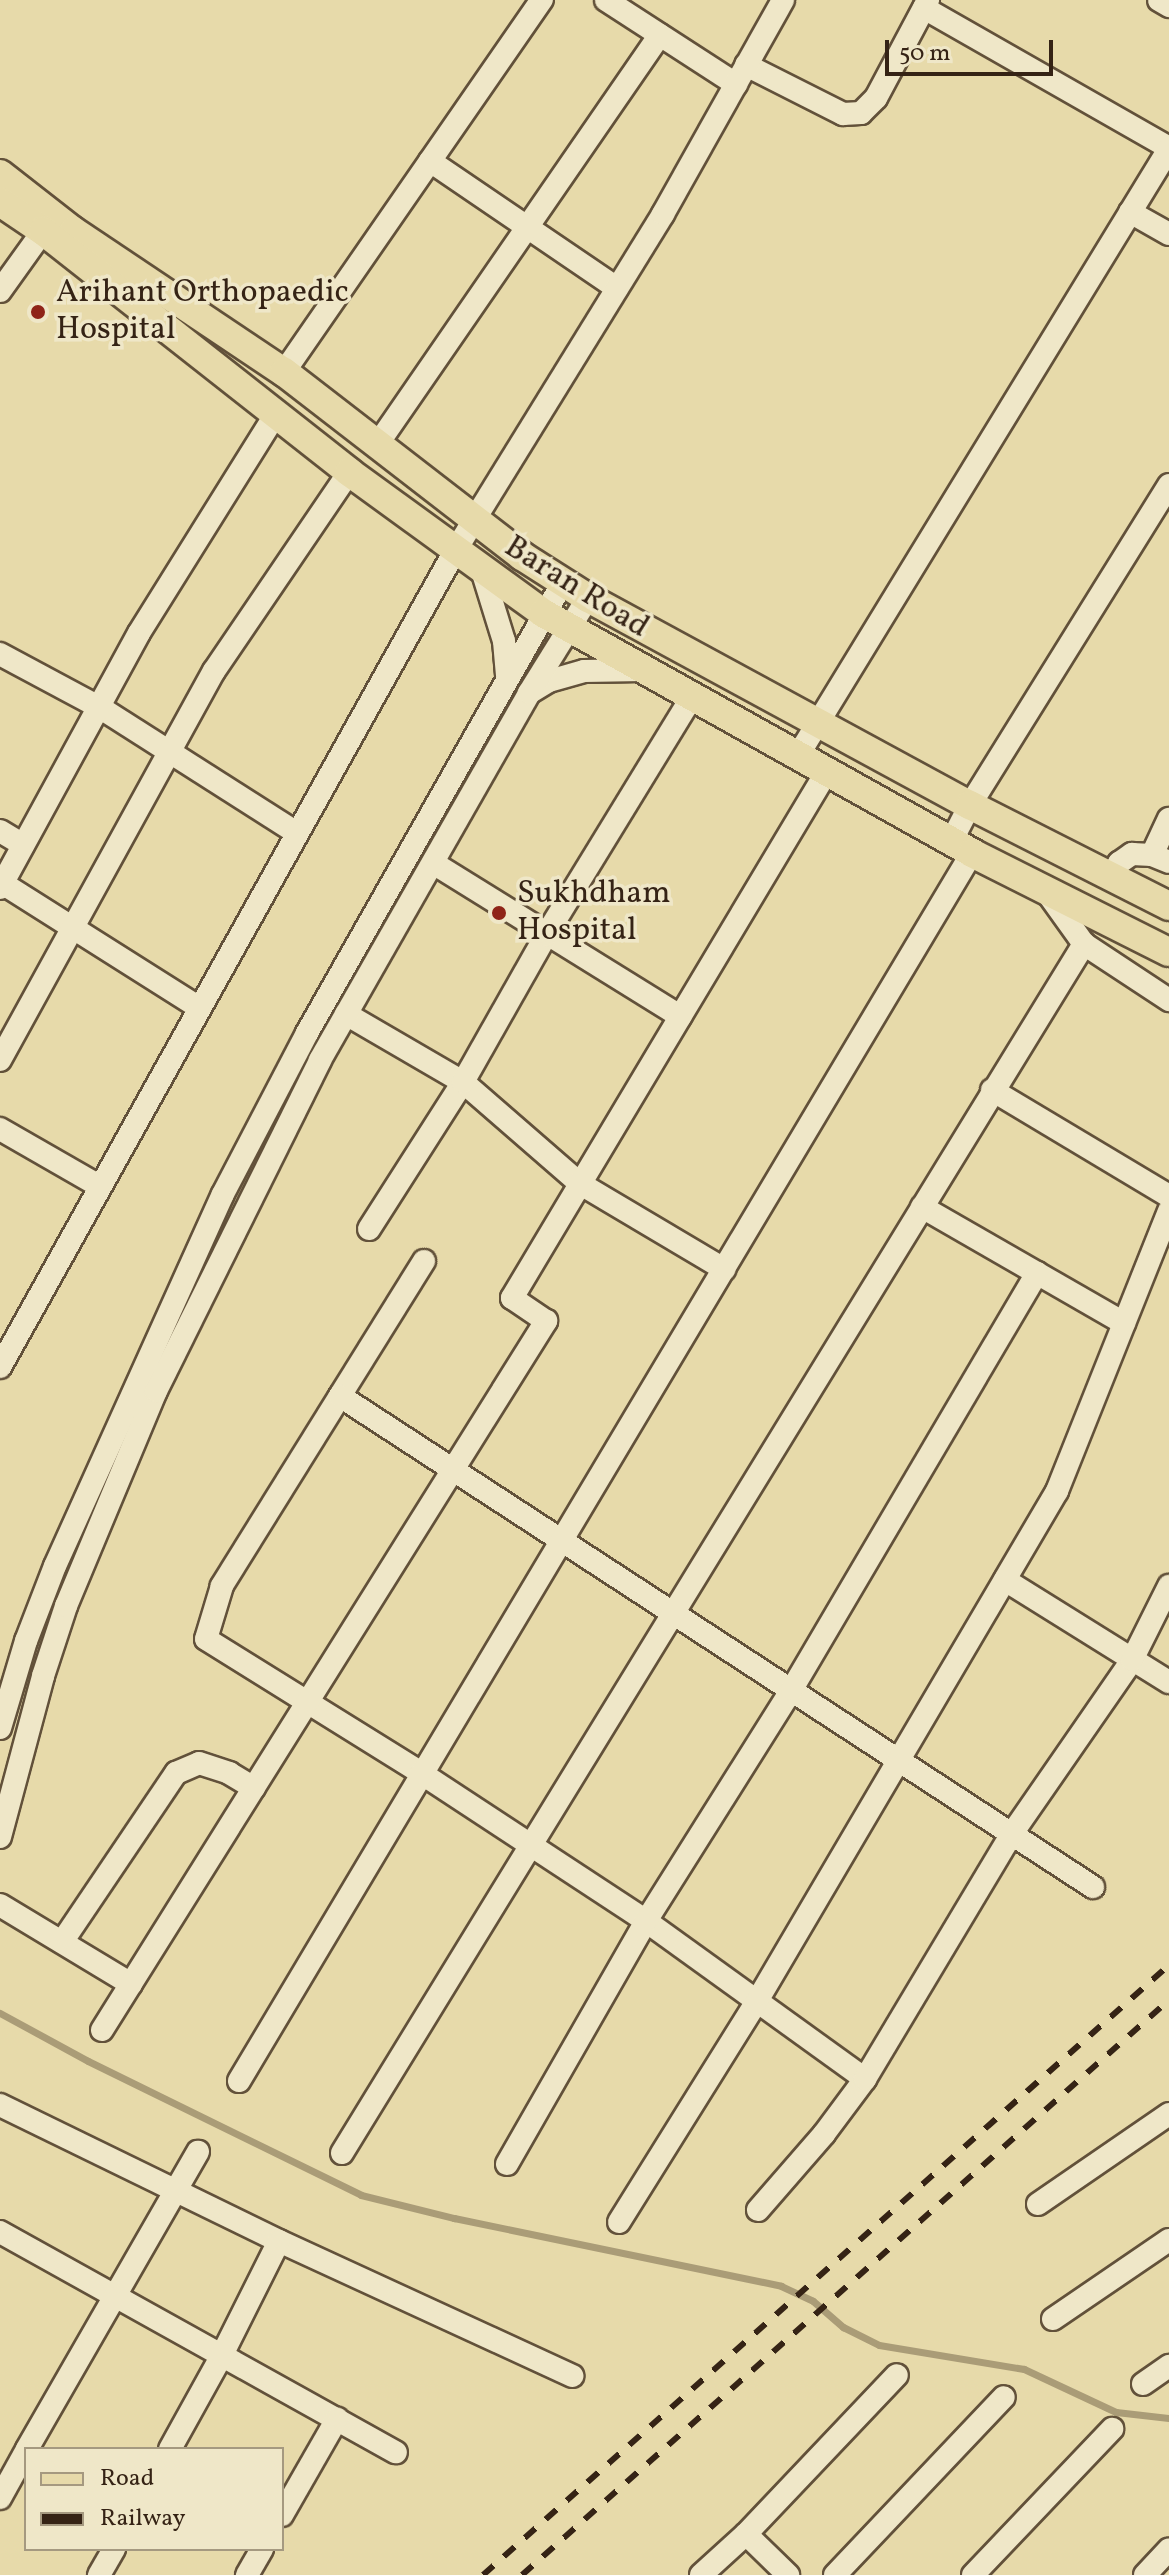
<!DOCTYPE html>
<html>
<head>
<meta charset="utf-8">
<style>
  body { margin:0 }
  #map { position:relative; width:1169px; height:2575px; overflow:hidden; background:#e7daaa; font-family:Vollkorn,serif }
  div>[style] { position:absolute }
  .stream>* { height:7px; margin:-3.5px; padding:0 3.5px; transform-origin:3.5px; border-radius:3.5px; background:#aa9c77 }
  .roads { filter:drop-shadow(2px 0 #62513a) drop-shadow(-2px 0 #62513a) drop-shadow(0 2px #62513a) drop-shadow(0 -2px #62513a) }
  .minor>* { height:22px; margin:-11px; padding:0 11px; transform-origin:11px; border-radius:11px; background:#efe7c8 }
  .major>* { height:28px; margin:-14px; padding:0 14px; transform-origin:14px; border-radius:14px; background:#e7daaa }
  .rail>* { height:6px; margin-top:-3px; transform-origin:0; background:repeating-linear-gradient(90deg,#352315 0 14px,transparent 0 28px) }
  .dots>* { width:22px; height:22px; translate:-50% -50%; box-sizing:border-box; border:4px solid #efe7c8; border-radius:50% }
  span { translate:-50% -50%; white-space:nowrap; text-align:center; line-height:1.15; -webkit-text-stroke:7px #efe7c8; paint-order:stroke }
  .poi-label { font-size:32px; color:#352315 }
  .left { translate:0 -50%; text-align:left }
  .street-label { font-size:32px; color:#352315 }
  .legend { position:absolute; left:24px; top:2447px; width:260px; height:104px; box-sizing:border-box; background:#efe7c8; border:2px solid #a59980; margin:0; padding:10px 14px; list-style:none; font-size:24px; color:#352315 }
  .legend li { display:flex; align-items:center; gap:16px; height:40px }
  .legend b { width:40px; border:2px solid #a59980 }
  .scale { position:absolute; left:885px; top:40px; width:168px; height:36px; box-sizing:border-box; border:4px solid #352315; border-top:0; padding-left:10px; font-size:24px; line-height:28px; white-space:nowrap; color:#352315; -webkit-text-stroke:6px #efe7c8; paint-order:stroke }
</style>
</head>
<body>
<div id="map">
  <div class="stream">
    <div style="left:0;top:2013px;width:100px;rotate:28.6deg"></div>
    <div style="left:88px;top:2061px;width:304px;rotate:26.1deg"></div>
    <div style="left:361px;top:2195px;width:96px;rotate:13.9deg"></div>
    <div style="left:454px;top:2218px;width:334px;rotate:11.7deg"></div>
    <div style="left:781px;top:2286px;width:35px;rotate:25deg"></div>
    <div style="left:813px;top:2301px;width:40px;rotate:41deg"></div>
    <div style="left:843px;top:2327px;width:40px;rotate:26.6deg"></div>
    <div style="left:879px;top:2345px;width:147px;rotate:9.4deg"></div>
    <div style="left:1024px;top:2369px;width:102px;rotate:25.1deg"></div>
    <div style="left:1116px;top:2412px;width:53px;rotate:6.5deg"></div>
  </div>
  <div class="roads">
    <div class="minor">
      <div style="left:606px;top:0;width:155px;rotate:32.9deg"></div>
      <div style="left:1159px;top:0;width:12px;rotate:31deg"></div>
      <div style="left:924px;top:8px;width:282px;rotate:29.7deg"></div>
      <div style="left:746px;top:65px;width:109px;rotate:26.8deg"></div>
      <div style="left:843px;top:114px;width:18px;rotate:-3deg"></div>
      <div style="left:861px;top:113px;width:21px;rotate:-45deg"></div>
      <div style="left:876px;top:98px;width:111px;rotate:-62deg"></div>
      <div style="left:430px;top:161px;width:226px;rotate:34.2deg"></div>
      <div style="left:1130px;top:212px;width:45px;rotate:29.4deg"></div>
      <div style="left:0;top:291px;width:74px;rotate:-54.4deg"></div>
      <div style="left:284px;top:372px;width:453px;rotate:-55.3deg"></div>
      <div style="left:377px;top:445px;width:498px;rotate:-55.4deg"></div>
      <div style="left:482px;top:570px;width:74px;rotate:72.8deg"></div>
      <div style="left:504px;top:641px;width:37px;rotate:85deg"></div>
      <div style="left:0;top:654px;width:112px;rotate:28.2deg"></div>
      <div style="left:99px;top:707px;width:232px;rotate:32.5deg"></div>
      <div style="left:529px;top:693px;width:23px;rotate:-31deg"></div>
      <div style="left:549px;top:681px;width:36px;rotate:-16deg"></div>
      <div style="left:584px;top:671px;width:59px;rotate:-1deg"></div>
      <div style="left:797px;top:757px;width:713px;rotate:-58.54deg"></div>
      <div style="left:0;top:831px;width:27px;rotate:31deg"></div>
      <div style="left:951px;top:842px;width:42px;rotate:-62.8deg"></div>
      <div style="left:970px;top:805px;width:377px;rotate:-58.1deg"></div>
      <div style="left:1152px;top:855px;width:40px;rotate:-65deg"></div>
      <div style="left:433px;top:863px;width:291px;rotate:31.8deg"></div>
      <div style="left:1113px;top:874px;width:13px;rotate:-61deg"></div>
      <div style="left:1119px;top:863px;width:16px;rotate:-35deg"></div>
      <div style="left:1132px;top:854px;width:20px;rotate:3deg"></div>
      <div style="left:1152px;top:855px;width:18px;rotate:22deg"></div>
      <div style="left:2px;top:883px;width:232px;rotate:32.3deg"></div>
      <div style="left:0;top:888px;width:290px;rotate:-61.4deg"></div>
      <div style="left:139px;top:633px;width:258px;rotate:-58deg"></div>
      <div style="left:1046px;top:891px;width:65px;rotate:54.4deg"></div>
      <div style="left:1084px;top:944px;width:102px;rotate:33.4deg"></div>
      <div style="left:346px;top:1014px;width:135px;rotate:30.2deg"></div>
      <div style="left:463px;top:1082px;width:154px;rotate:41deg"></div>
      <div style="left:579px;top:1183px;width:169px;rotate:30.7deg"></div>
      <div style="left:0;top:1060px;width:444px;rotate:-61.2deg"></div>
      <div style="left:214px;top:671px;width:240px;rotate:-55.8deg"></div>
      <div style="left:992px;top:1090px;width:206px;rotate:30.9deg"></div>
      <div style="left:0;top:1129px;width:114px;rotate:29.9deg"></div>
      <div style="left:922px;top:1207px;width:233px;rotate:29.9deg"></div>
      <div style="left:369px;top:1229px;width:174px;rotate:-57.4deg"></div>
      <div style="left:463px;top:1082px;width:169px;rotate:-60.5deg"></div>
      <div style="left:546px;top:935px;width:279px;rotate:-58.5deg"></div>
      <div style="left:424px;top:1261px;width:383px;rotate:121.9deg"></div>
      <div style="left:222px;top:1586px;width:55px;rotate:106.8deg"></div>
      <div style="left:206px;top:1639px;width:253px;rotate:31.9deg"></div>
      <div style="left:421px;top:1773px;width:269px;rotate:33.3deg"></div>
      <div style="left:646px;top:1921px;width:270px;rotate:35.8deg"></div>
      <div style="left:0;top:1367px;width:934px;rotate:-60.86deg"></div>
      <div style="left:455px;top:551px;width:396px;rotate:-58.3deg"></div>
      <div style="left:663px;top:214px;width:245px;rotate:-60.7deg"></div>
      <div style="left:340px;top:1396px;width:899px;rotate:33.11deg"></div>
      <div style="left:1005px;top:1580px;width:193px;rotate:31.9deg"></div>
      <div style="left:0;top:1728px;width:91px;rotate:-73.4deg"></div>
      <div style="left:26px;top:1641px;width:80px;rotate:-68.9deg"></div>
      <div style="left:55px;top:1566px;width:408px;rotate:-65.7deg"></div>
      <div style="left:223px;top:1194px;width:182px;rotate:-62.4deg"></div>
      <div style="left:307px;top:1033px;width:519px;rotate:-60.42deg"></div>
      <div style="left:0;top:1837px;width:167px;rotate:-75deg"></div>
      <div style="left:43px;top:1676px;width:74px;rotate:-71.8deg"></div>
      <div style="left:66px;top:1606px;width:233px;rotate:-67.3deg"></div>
      <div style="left:156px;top:1391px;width:369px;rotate:-63.6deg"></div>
      <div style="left:320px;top:1060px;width:422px;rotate:-60.3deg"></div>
      <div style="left:529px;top:693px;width:112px;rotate:-58.2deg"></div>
      <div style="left:0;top:1905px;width:153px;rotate:31.1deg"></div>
      <div style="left:62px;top:1942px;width:204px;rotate:-56deg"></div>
      <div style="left:176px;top:1773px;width:25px;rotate:-23deg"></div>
      <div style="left:199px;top:1763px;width:32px;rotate:18deg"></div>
      <div style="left:229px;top:1773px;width:29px;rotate:31deg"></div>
      <div style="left:102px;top:2030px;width:837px;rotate:-57.94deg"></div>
      <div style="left:546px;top:1321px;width:41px;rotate:-145.9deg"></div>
      <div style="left:512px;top:1298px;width:612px;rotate:-59.12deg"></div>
      <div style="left:239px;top:2081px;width:1430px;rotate:-59.17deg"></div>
      <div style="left:0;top:2105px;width:310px;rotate:26deg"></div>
      <div style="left:279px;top:2241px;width:323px;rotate:24.7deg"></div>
      <div style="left:342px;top:2153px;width:1419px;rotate:-58.46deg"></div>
      <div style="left:507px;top:2164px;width:280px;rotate:-60.2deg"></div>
      <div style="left:646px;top:1921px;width:274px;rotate:-57.8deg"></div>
      <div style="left:792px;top:1689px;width:483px;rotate:-59.5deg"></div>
      <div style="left:1038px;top:2204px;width:159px;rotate:-34.5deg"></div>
      <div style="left:758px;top:2210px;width:101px;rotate:-49deg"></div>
      <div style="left:824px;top:2134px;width:69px;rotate:-53.3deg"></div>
      <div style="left:865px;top:2079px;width:284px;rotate:-59.1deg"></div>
      <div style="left:1011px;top:1835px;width:213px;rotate:-55.3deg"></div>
      <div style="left:1132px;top:1660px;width:83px;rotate:-63.4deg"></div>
      <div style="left:619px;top:2222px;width:261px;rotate:-58deg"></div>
      <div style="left:757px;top:2001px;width:592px;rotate:-59.53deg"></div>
      <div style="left:1057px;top:1491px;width:302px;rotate:-68.2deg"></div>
      <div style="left:0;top:2232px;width:453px;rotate:29.1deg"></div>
      <div style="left:1053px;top:2319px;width:140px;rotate:-34.3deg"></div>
      <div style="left:1143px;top:2384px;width:32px;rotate:-35deg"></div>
      <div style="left:27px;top:2449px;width:343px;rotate:-60.1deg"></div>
      <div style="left:170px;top:2449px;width:107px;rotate:-61deg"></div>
      <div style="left:222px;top:2355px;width:127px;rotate:-63.4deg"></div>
      <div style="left:0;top:2498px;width:54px;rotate:-61deg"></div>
      <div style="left:282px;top:2515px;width:111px;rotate:-60.2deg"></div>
      <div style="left:746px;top:2534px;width:59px;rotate:44.3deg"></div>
      <div style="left:99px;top:2575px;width:30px;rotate:-60deg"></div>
      <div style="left:247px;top:2575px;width:30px;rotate:-60deg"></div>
      <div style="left:701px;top:2575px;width:61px;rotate:-42.3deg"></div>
      <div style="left:746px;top:2534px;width:219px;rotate:-46.5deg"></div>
      <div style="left:835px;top:2575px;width:245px;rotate:-46.5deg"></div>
      <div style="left:973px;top:2575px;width:202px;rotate:-46.4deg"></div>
      <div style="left:1145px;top:2575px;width:35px;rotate:-47deg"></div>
    </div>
    <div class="major">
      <div style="left:0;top:174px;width:93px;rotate:38deg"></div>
      <div style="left:73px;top:231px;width:254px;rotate:33.8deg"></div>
      <div style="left:284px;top:372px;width:301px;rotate:37.7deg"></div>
      <div style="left:522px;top:556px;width:78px;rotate:32.5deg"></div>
      <div style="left:588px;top:598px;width:434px;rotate:28.5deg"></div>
      <div style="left:970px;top:805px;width:223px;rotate:26.9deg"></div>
      <div style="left:0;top:202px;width:52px;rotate:34deg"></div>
      <div style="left:43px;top:231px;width:390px;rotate:38.2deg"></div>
      <div style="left:349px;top:472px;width:240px;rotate:36deg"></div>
      <div style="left:543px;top:613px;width:492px;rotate:29.2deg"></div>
      <div style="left:972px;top:853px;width:220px;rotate:26.7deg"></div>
    </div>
  </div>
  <div class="rail">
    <div style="left:483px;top:2575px;width:918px;rotate:-41.64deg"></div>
    <div style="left:522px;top:2575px;width:866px;rotate:-41.63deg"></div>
  </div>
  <div class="dots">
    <div style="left:38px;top:312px;background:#8f2418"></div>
    <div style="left:499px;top:913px;background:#8f2418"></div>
  </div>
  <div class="poi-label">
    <span class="left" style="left:56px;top:312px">Arihant Orthopaedic<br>Hospital</span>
    <span class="left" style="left:517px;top:913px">Sukhdham<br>Hospital</span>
  </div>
  <div class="street-label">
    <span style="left:576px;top:588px;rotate:32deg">Baran Road</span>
  </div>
  <ul class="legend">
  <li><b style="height:10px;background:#e7daaa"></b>Road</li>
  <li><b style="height:10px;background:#352315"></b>Railway</li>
  </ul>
  <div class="scale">50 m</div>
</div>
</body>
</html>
